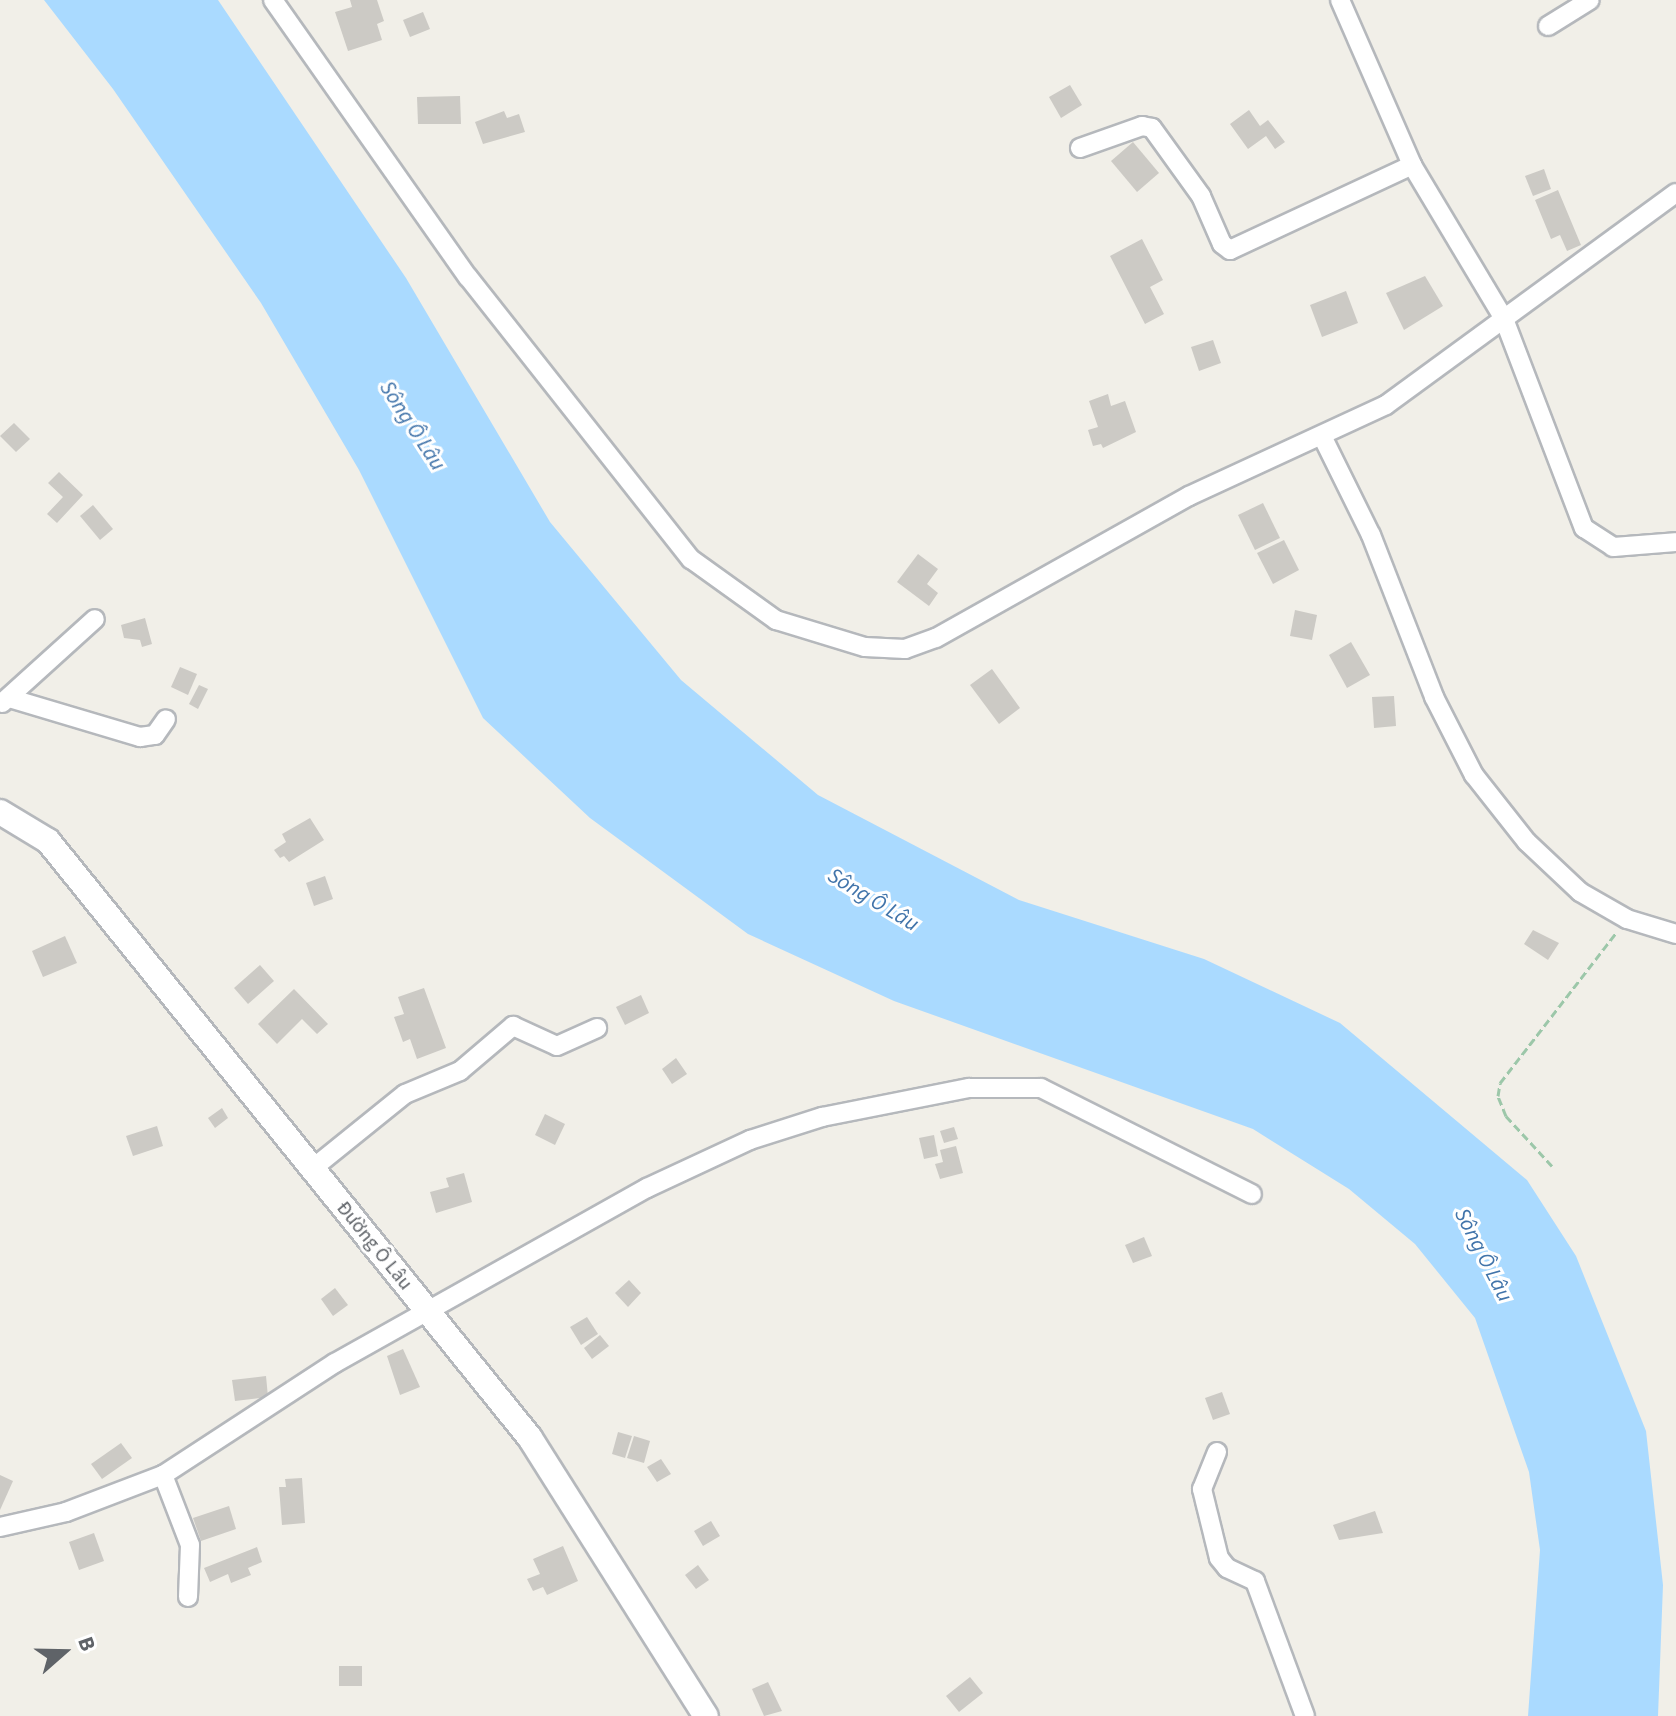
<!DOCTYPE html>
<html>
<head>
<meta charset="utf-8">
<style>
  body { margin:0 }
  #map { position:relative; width:1676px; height:1716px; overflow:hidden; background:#f1efe8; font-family:"Source Sans 3",sans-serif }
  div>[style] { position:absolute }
  .water>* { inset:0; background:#aadaff }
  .building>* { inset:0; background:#cccac5 }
  .path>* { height:3px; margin-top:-1.5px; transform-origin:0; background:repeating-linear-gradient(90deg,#9cc7a9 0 8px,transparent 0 12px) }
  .roads { filter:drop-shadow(2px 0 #b5b8bc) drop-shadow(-2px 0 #b5b8bc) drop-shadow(0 2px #b5b8bc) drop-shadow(0 -2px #b5b8bc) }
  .street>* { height:18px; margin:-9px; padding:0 9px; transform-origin:9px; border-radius:9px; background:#fff }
  .secondary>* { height:24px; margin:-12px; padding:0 12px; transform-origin:12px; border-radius:12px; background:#fff }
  span { translate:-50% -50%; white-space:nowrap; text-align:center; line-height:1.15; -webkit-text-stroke:6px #fff; paint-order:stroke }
  .street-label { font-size:20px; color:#5f6368 }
  .water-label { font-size:22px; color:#4174aa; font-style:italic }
  .north { position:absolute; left:24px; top:1612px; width:80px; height:80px; -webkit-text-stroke:6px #fff; paint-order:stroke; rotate:70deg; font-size:22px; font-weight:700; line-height:32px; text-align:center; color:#5f6368 }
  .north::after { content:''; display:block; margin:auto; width:28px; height:36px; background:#5f6368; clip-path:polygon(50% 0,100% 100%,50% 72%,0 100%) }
</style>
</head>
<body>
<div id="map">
  <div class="water">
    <div style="clip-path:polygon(44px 0,218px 0,406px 278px,550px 522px,681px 680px,818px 795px,1019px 900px,1204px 959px,1340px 1023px,1527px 1180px,1576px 1256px,1646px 1431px,1663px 1585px,1658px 1716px,1528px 1716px,1540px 1550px,1529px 1472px,1475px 1318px,1415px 1244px,1349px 1189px,1253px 1129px,894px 1001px,748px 934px,590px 818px,483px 718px,359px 470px,261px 303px,113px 89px)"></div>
  </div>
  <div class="building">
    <div style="clip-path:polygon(350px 0,377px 0,384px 21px,377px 24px,382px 40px,348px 51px,335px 12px,352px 7px)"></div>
    <div style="clip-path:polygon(423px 12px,430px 29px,410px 37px,403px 20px)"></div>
    <div style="clip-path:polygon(1070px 85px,1082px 105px,1061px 118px,1049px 97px)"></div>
    <div style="clip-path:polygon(460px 96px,461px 124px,418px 124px,417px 97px)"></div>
    <div style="clip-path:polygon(1249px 110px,1260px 126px,1268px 120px,1285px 142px,1275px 149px,1266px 136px,1248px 149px,1230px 124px)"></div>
    <div style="clip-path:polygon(504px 111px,507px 118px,519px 114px,525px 132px,483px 144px,475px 122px)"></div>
    <div style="clip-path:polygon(1133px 142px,1159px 173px,1137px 192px,1111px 161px)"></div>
    <div style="clip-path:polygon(1544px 169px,1551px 189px,1533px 196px,1525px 176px)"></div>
    <div style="clip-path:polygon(1558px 190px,1581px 245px,1567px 251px,1560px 235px,1551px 239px,1535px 200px)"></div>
    <div style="clip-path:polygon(1142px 239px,1163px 280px,1150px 287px,1164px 314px,1145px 324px,1110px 256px)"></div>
    <div style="clip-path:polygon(1425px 276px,1443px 306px,1404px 330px,1386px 293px)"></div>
    <div style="clip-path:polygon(1346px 291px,1358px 323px,1322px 337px,1310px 305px)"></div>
    <div style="clip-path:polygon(1213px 340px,1221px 363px,1199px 371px,1191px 347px)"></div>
    <div style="clip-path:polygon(1108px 394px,1111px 406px,1125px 401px,1136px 432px,1103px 448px,1101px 444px,1093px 446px,1088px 430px,1098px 427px,1089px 401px)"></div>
    <div style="clip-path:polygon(14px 423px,30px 439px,16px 452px,0 436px)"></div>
    <div style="clip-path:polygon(59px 472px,83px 495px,57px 523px,47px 514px,63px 497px,48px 483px)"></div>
    <div style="clip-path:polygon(1263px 503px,1280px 538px,1255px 550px,1238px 515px)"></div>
    <div style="clip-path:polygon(93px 505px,113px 529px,100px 540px,80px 516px)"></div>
    <div style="clip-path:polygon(1284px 540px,1299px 570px,1273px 584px,1257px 553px)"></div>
    <div style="clip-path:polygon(918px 554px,938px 569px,927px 584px,938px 593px,929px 606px,897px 582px)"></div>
    <div style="clip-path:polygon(1295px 610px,1317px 615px,1312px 640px,1290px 636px)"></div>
    <div style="clip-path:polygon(145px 618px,152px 644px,142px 647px,140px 640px,124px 638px,121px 625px)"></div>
    <div style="clip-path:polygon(1351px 642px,1370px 675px,1347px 688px,1329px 655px)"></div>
    <div style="clip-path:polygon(180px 667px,197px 674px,188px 695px,171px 687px)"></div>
    <div style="clip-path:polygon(992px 669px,1020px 708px,999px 724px,970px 685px)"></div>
    <div style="clip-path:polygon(199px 685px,208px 689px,198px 709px,189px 704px)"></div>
    <div style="clip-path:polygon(1394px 696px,1396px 726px,1374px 728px,1372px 697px)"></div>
    <div style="clip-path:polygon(310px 818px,324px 840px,289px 862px,284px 856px,280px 858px,274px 850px,286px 842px,282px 834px)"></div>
    <div style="clip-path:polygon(325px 876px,333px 899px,314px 906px,306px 883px)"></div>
    <div style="clip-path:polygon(1533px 930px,1559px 943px,1548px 960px,1524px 944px)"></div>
    <div style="clip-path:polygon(65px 936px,77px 963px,43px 977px,32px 951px)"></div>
    <div style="clip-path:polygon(260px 965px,274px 981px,248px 1004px,234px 988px)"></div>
    <div style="clip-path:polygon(424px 988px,446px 1048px,417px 1059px,410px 1039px,403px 1042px,394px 1017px,404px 1014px,398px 997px)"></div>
    <div style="clip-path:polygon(294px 989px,328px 1024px,317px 1034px,302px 1019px,277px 1044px,258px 1024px)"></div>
    <div style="clip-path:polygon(641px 995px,649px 1013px,625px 1025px,616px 1007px)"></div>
    <div style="clip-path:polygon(676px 1058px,687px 1074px,672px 1084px,662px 1069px)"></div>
    <div style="clip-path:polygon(222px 1108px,228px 1118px,215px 1128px,208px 1118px)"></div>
    <div style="clip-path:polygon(545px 1114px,565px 1124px,555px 1145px,535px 1135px)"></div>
    <div style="clip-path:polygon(157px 1126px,163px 1146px,133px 1156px,126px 1136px)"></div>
    <div style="clip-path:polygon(954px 1127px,958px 1139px,944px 1143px,940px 1131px)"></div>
    <div style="clip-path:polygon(934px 1135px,938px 1156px,924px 1159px,919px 1138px)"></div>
    <div style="clip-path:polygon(956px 1146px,963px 1173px,940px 1179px,935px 1164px,943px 1162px,940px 1150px)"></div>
    <div style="clip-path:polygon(464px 1173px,472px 1202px,436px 1213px,430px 1192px,449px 1187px,446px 1178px)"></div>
    <div style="clip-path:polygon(1144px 1237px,1152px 1256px,1133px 1263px,1125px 1245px)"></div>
    <div style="clip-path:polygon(629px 1280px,641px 1293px,628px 1307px,615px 1293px)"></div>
    <div style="clip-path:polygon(335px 1288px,348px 1305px,333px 1316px,321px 1299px)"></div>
    <div style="clip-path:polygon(587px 1317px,598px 1334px,581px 1345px,570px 1327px)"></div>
    <div style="clip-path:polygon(600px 1335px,609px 1346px,592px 1359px,584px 1348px)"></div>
    <div style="clip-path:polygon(403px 1349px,420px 1387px,400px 1395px,387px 1356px)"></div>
    <div style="clip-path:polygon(266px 1376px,268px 1397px,235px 1401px,232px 1380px)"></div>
    <div style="clip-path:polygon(1222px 1392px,1230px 1414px,1213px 1420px,1205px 1398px)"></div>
    <div style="clip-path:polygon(618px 1432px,632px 1436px,625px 1458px,612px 1454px)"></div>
    <div style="clip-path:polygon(634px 1436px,650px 1441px,644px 1463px,627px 1458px)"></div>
    <div style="clip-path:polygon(121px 1443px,132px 1458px,102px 1479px,91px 1464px)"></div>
    <div style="clip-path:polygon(661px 1459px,671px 1474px,657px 1482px,647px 1467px)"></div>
    <div style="clip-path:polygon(0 1475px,13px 1481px,0 1510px)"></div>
    <div style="clip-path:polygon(302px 1478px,305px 1523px,282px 1525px,279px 1487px,286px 1487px,285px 1479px)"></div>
    <div style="clip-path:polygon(229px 1506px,236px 1529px,201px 1541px,193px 1518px)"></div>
    <div style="clip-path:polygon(1375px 1511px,1383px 1533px,1339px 1540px,1333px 1525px)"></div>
    <div style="clip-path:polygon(711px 1521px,720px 1536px,703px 1546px,694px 1531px)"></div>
    <div style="clip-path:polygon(94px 1533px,104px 1561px,79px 1570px,69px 1542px)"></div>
    <div style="clip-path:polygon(563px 1546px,578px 1581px,547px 1595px,543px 1587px,533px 1591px,527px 1579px,540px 1574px,533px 1559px)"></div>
    <div style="clip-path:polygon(257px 1547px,262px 1562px,248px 1568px,251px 1575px,231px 1583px,228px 1574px,210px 1582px,204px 1568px)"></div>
    <div style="clip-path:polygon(698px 1565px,709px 1580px,696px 1589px,685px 1575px)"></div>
    <div style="clip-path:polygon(339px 1666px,362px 1666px,362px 1686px,339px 1686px)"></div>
    <div style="clip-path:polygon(970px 1677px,983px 1693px,959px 1712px,946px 1696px)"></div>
    <div style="clip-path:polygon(768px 1682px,782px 1711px,764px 1716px,752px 1689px)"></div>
  </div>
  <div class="path">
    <div style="left:1552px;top:1166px;width:68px;rotate:-132.6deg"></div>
    <div style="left:1506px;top:1116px;width:22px;rotate:-112deg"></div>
    <div style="left:1498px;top:1096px;width:13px;rotate:-81deg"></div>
    <div style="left:1500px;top:1083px;width:190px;rotate:-52.3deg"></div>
  </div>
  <div class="roads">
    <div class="street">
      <div style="left:273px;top:0;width:339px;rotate:54.9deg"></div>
      <div style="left:468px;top:277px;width:360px;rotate:51.7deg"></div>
      <div style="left:691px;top:559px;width:105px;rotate:35.7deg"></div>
      <div style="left:776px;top:620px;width:93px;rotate:16.9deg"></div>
      <div style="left:865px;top:647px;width:40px;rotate:2.9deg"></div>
      <div style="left:905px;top:649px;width:33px;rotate:-20deg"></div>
      <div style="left:936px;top:638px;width:290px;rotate:-29.3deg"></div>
      <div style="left:1189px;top:496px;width:217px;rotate:-24.8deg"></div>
      <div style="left:1386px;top:405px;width:359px;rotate:-36.2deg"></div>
      <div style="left:1340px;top:0;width:180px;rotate:66.4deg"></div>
      <div style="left:1412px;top:165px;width:179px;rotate:59.1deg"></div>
      <div style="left:1504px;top:319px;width:224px;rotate:69.1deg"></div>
      <div style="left:1584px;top:528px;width:35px;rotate:33deg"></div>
      <div style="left:1613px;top:547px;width:63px;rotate:-4.5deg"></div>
      <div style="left:1548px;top:26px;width:49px;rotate:-31.8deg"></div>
      <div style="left:1080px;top:148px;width:66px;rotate:-19.5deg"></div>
      <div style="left:1142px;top:126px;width:10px;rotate:11deg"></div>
      <div style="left:1152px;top:128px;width:84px;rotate:54.2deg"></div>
      <div style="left:1201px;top:196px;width:52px;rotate:66.4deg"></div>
      <div style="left:1222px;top:244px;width:10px;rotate:37deg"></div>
      <div style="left:1230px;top:250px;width:201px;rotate:-25deg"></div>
      <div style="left:1322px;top:436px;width:110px;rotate:63.7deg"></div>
      <div style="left:1371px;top:535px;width:174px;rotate:68.7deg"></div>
      <div style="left:1434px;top:697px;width:88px;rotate:62.9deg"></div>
      <div style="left:1474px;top:775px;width:85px;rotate:51.7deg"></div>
      <div style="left:1527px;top:842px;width:73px;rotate:43.3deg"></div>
      <div style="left:1580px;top:892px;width:54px;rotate:29.9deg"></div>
      <div style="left:1627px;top:919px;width:51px;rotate:17deg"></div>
      <div style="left:9px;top:698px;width:137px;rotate:16.6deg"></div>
      <div style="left:140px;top:737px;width:15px;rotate:-8deg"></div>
      <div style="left:155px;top:735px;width:19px;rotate:-55deg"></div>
      <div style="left:2px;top:703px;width:125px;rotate:-42.1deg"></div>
      <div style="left:312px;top:1169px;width:119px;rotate:-38.9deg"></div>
      <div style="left:405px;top:1094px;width:60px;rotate:-22.7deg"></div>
      <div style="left:460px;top:1071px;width:70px;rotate:-40.3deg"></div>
      <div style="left:513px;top:1026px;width:48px;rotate:24.4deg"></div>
      <div style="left:557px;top:1046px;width:44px;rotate:-24.2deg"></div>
      <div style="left:1217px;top:1452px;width:40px;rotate:112deg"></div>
      <div style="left:1202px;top:1489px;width:71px;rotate:76.2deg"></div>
      <div style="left:1219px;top:1558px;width:13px;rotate:51deg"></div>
      <div style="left:1227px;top:1568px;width:31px;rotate:25deg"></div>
      <div style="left:1255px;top:1581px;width:144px;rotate:69.7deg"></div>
      <div style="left:163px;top:1475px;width:75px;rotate:68.9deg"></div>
      <div style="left:190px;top:1545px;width:52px;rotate:92.2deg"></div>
      <div style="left:0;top:1527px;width:68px;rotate:-12.8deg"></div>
      <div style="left:66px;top:1512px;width:104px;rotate:-20.9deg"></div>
      <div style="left:163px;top:1475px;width:205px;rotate:-33.1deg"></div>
      <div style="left:335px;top:1363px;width:358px;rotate:-29.3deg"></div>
      <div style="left:647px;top:1188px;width:114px;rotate:-25deg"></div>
      <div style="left:750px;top:1140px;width:76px;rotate:-17.7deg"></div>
      <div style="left:822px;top:1117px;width:150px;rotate:-11.2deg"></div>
      <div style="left:969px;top:1088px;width:72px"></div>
      <div style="left:1041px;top:1088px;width:236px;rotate:26.7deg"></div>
    </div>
    <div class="secondary">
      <div style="left:0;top:812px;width:56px;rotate:31.1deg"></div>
      <div style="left:48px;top:841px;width:767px;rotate:51.08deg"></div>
      <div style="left:530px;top:1438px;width:329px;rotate:57.7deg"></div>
    </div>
  </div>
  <div class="street-label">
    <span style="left:374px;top:1246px;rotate:51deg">Đường Ô Lâu</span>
  </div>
  <div class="water-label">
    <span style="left:412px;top:426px;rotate:57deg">Sông Ô Lâu</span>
    <span style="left:873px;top:900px;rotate:31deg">Sông Ô Lâu</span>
    <span style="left:1483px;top:1255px;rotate:63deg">Sông Ô Lâu</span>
  </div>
  <div class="north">B</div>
</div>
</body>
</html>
